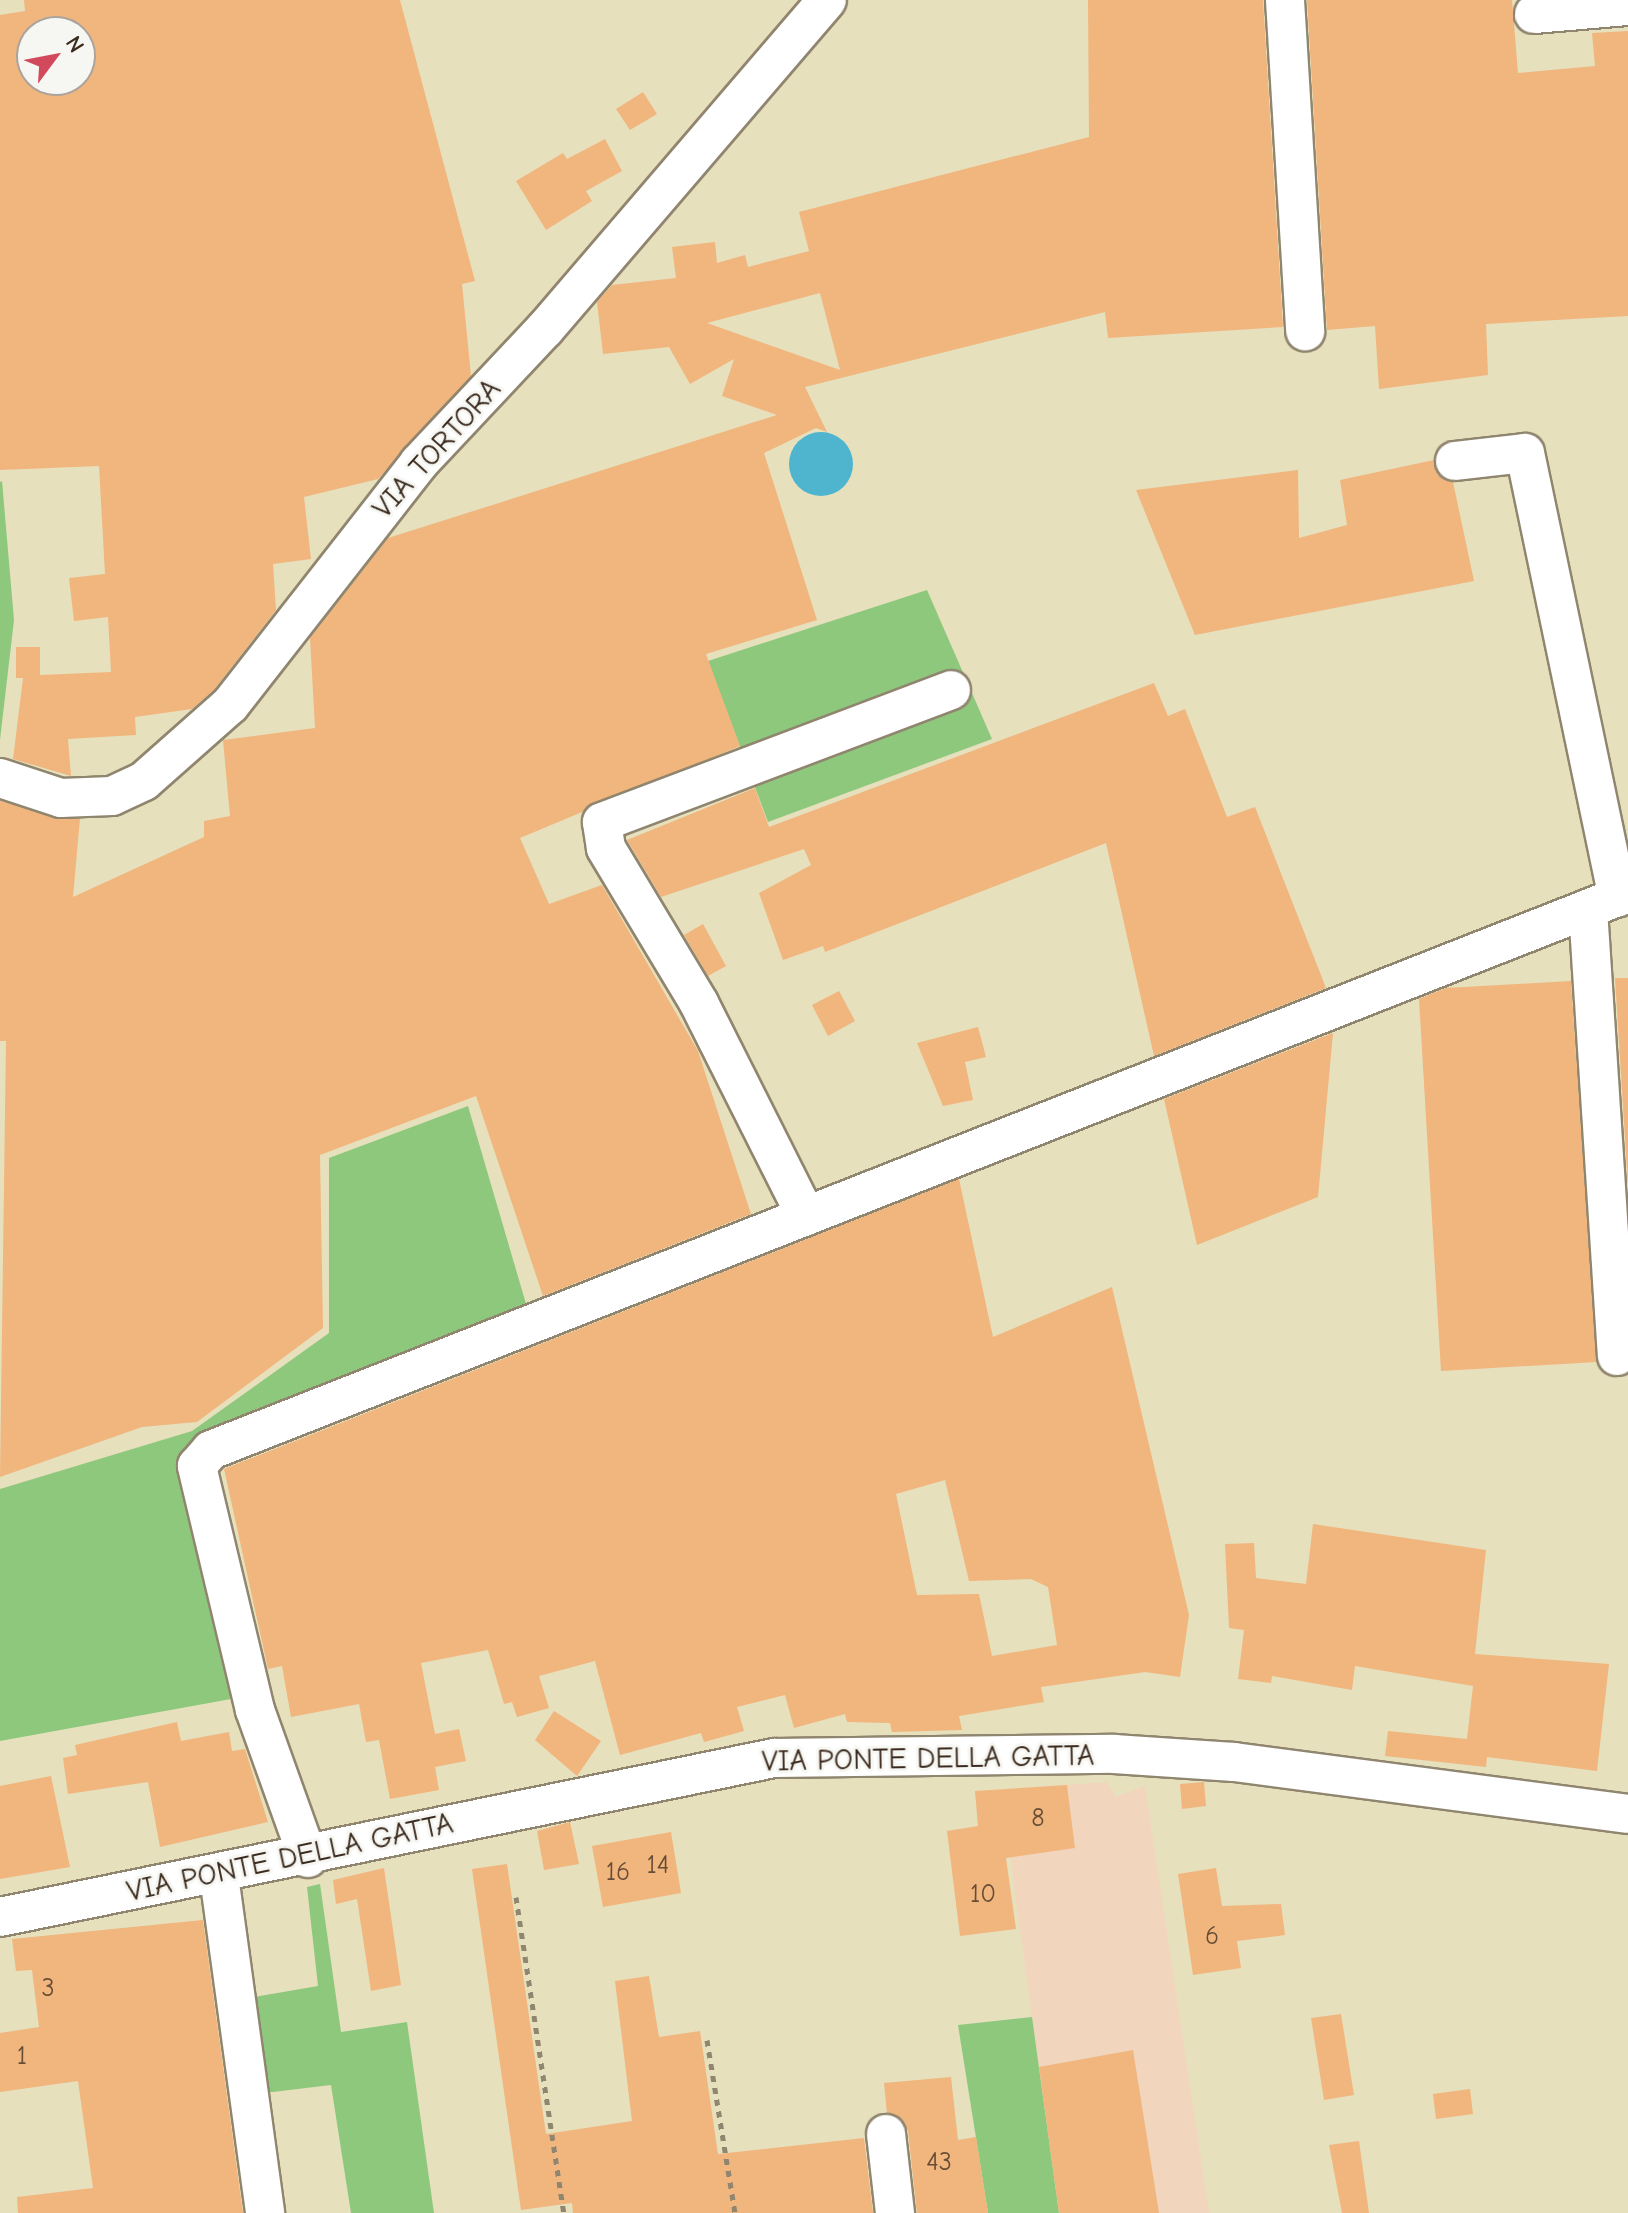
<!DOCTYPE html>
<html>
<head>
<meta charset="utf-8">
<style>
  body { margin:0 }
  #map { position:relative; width:1628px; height:2213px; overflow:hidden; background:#e6e0bd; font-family:"Comic Neue",sans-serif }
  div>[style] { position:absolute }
  .built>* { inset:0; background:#f1d5bd }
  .green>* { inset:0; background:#8ec87d }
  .water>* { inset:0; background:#4fb4ce }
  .round { border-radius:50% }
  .building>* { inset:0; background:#f1b57e }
  .path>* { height:5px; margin-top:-2.5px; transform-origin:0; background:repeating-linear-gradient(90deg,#90856e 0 6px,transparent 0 12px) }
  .roads { filter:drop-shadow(2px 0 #90856e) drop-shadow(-2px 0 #90856e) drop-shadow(0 2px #90856e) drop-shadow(0 -2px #90856e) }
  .minor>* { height:38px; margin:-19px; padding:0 19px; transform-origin:19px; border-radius:19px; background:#fff }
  span { translate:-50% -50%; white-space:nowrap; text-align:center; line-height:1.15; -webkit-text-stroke:6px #f6f6f2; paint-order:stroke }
  .number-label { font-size:26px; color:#684d36 }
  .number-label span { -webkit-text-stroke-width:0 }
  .street-label { font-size:30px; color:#3b2a1e }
  .north { position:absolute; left:16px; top:16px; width:80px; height:80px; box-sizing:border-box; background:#f6f6f2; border:2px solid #aba49d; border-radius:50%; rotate:58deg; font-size:22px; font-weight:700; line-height:32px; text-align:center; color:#3b2a1e }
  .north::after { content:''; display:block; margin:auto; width:28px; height:36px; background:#d1495b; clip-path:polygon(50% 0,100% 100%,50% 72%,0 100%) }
</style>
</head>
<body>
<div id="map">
  <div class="built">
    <div style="clip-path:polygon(1106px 1782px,1116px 1797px,1145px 1786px,1209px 2213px,1059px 2213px,1001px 1790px)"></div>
  </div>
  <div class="green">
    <div style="clip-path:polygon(2px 481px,14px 620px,0 740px,0 482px)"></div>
    <div style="clip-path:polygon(927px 590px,992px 739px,768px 822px,708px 661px)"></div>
    <div style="clip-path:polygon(468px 1106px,529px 1314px,199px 1445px,242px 1697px,0 1741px,0 1489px,192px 1431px,329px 1333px,329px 1158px)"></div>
    <div style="clip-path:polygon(320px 1884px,341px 2032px,407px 2022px,434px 2213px,351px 2213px,331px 2085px,256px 2094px,243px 1999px,318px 1986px,307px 1887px)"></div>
    <div style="clip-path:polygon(1032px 2017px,1059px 2213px,988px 2213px,958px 2025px)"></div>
  </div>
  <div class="water">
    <div class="round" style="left:789px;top:432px;width:64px;height:64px"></div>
  </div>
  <div class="building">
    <div style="clip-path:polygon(evenodd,24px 0,400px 0,475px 281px,462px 284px,471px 376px,378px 479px,304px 497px,311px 559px,273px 564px,276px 610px,214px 690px,192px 709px,135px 717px,136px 735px,68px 739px,71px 776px,13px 759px,23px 678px,16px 678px,16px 647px,40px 647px,40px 675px,111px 672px,108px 617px,74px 621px,69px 578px,105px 574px,99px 466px,0 470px,0 15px,25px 11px,24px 0,32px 32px,80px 32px,80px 80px,32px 80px,32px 32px)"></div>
    <div style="clip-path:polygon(evenodd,1088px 0,1263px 0,1283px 327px,1108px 338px,1105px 312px,805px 387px,827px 432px,816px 428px,764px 453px,817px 620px,706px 654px,740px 746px,520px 838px,549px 904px,602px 885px,698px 1051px,751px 1214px,543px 1296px,476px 1096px,320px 1155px,323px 1328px,197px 1422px,142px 1427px,0 1477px,6px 1041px,0 1041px,0 801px,80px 819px,73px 897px,204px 837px,204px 821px,230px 816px,223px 740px,315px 728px,310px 638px,388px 538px,777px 415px,722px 396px,734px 359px,690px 384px,669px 347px,603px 354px,597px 302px,612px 285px,676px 278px,672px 247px,715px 242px,717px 263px,745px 255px,748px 267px,809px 251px,799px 212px,1089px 137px,1088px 0,820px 293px,840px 370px,707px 323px,820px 293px)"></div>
    <div style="clip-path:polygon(1307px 0,1512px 0,1518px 73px,1595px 66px,1592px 33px,1628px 31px,1628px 316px,1486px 324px,1488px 375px,1379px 389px,1375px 326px,1327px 330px)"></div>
    <div style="clip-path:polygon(643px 92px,657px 114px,630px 130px,616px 109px)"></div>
    <div style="clip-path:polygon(605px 139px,622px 171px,586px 191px,592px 201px,546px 230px,516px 181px,563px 153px,567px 159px)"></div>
    <div style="clip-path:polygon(1434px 460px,1438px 475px,1453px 482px,1474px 581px,1195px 635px,1136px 490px,1298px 470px,1299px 538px,1347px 525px,1340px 480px)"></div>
    <div style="clip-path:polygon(1154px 683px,1168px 716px,1185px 709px,1227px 817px,1255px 807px,1326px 988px,1154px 1056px,1106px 843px,825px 952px,823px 946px,783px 960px,759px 893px,811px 865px,804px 849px,661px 897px,627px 840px,755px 788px,769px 827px)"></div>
    <div style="clip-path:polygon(703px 924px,726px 966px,708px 976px,684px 935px)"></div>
    <div style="clip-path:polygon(1615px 978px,1628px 978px,1628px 1186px)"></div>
    <div style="clip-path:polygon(1571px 981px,1597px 1362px,1441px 1371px,1419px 999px,1446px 988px)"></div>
    <div style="clip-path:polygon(839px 991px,855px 1021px,828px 1036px,812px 1005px)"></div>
    <div style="clip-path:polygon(978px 1027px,986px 1057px,965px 1062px,973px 1100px,943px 1106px,917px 1043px)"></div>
    <div style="clip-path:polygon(1333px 1033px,1318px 1197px,1197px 1245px,1164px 1099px)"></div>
    <div style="clip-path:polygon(evenodd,959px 1179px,993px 1337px,1112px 1287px,1189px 1615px,1180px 1677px,1145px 1672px,1041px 1687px,1044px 1702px,959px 1716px,962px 1730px,892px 1732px,890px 1723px,847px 1722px,845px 1714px,794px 1728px,785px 1695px,737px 1707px,744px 1731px,704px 1742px,701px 1733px,620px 1755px,595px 1661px,539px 1676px,549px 1708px,517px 1717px,512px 1702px,504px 1704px,488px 1650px,421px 1663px,435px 1734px,459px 1729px,466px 1761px,435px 1767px,439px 1790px,390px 1799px,379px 1740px,366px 1742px,359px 1704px,291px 1717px,282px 1666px,268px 1669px,224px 1469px,959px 1179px,945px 1480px,969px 1581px,1031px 1579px,1048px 1587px,1057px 1645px,992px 1656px,979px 1594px,917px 1595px,896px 1494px,945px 1480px)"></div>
    <div style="clip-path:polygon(1313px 1524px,1486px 1550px,1475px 1654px,1609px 1664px,1597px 1771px,1487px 1757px,1486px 1767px,1385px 1756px,1388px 1731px,1467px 1739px,1473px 1686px,1355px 1666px,1352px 1690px,1272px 1676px,1271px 1683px,1238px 1679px,1244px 1630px,1229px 1628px,1225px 1544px,1254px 1543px,1256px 1578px,1306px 1584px)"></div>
    <div style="clip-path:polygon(554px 1711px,601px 1741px,577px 1776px,535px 1740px)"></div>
    <div style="clip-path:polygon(177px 1722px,181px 1741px,229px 1732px,232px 1751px,245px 1749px,268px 1822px,160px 1847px,148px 1782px,68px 1794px,63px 1758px,77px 1755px,75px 1745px)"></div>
    <div style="clip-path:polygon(51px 1776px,70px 1867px,0 1879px,0 1786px)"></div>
    <div style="clip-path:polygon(1204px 1782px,1206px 1806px,1182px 1809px,1180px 1784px)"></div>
    <div style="clip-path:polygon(1067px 1785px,1075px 1848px,1006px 1858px,1016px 1929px,960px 1936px,947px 1831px,978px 1826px,975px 1791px)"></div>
    <div style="clip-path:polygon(570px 1822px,579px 1864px,544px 1870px,537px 1831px)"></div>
    <div style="clip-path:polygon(671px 1832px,681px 1893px,603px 1907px,592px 1846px)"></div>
    <div style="clip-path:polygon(507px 1864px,546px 2134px,632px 2121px,615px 1981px,649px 1976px,659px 2037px,700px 2031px,718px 2154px,864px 2138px,873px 2213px,573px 2213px,572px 2203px,521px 2210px,472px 1869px)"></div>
    <div style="clip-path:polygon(384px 1868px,401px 1985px,371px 1991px,357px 1899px,336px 1904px,333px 1880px)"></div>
    <div style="clip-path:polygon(1216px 1868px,1222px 1906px,1281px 1904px,1285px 1935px,1237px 1941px,1241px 1968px,1193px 1975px,1178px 1874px)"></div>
    <div style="clip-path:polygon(203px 1920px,243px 2213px,18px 2213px,17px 2197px,93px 2188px,78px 2081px,0 2092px,0 2033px,39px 2027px,32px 1970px,16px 1971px,12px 1939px)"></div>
    <div style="clip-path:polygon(1341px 2014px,1354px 2095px,1324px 2100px,1311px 2018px)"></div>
    <div style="clip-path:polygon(1133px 2050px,1159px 2213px,1059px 2213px,1039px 2067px)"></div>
    <div style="clip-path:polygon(951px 2077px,958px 2140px,976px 2137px,988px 2213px,917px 2213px,908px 2131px,887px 2113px,884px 2083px)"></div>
    <div style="clip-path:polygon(1470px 2089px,1473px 2114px,1436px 2119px,1433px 2094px)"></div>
    <div style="clip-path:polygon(1359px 2141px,1369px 2213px,1342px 2213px,1329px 2145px)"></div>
  </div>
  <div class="path">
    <div style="left:516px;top:1897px;width:320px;rotate:81.4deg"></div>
    <div style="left:707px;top:2040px;width:175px;rotate:80.8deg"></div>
  </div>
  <div class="roads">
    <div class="minor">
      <div style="left:1285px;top:0;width:332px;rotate:86.5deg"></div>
      <div style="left:1534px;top:14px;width:94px;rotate:-4.9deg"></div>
      <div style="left:1455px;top:461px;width:70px;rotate:-6.5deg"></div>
      <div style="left:1525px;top:453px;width:454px;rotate:78.2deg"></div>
      <div style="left:0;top:778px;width:64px;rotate:18.2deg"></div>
      <div style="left:61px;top:798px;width:51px;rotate:-2.2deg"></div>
      <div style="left:112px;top:796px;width:35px;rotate:-25deg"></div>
      <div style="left:144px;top:781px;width:115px;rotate:-41.5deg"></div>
      <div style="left:230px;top:705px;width:307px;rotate:-52deg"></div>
      <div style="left:419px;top:463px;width:184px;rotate:-46.8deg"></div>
      <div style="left:545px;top:329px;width:433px;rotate:-49.4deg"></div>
      <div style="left:1588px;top:909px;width:448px;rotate:86.3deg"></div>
      <div style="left:806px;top:1216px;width:238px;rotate:-116.7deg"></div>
      <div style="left:699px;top:1003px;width:181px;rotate:-121deg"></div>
      <div style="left:606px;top:848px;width:26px;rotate:-99deg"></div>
      <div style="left:602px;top:822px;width:373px;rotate:-20.7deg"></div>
      <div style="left:308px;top:1858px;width:157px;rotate:-109.7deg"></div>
      <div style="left:255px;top:1710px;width:251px;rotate:-103.4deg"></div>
      <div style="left:197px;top:1466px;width:21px;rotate:-49deg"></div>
      <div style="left:211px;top:1450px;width:1523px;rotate:-21.46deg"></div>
      <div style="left:219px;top:1876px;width:340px;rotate:82.2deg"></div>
      <div style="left:0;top:1917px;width:790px;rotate:-11.61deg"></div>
      <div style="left:774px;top:1758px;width:340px;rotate:-0.7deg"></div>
      <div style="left:1114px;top:1754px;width:120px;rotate:3.8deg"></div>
      <div style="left:1234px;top:1762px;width:397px;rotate:7.5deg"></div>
      <div style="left:886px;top:2134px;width:80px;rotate:83.5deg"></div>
    </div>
  </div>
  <div class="number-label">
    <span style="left:1038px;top:1819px">8</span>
    <span style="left:658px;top:1866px">14</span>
    <span style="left:618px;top:1873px">16</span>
    <span style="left:983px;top:1895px">10</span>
    <span style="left:1212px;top:1937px">6</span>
    <span style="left:48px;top:1989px">3</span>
    <span style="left:22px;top:2057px">1</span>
    <span style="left:939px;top:2163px">43</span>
  </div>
  <div class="street-label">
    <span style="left:437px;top:449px;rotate:-48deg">VIA TORTORA</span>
    <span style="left:928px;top:1759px;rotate:-1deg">VIA PONTE DELLA GATTA</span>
    <span style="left:290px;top:1858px;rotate:-12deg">VIA PONTE DELLA GATTA</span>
  </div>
  <div class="north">N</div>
</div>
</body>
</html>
